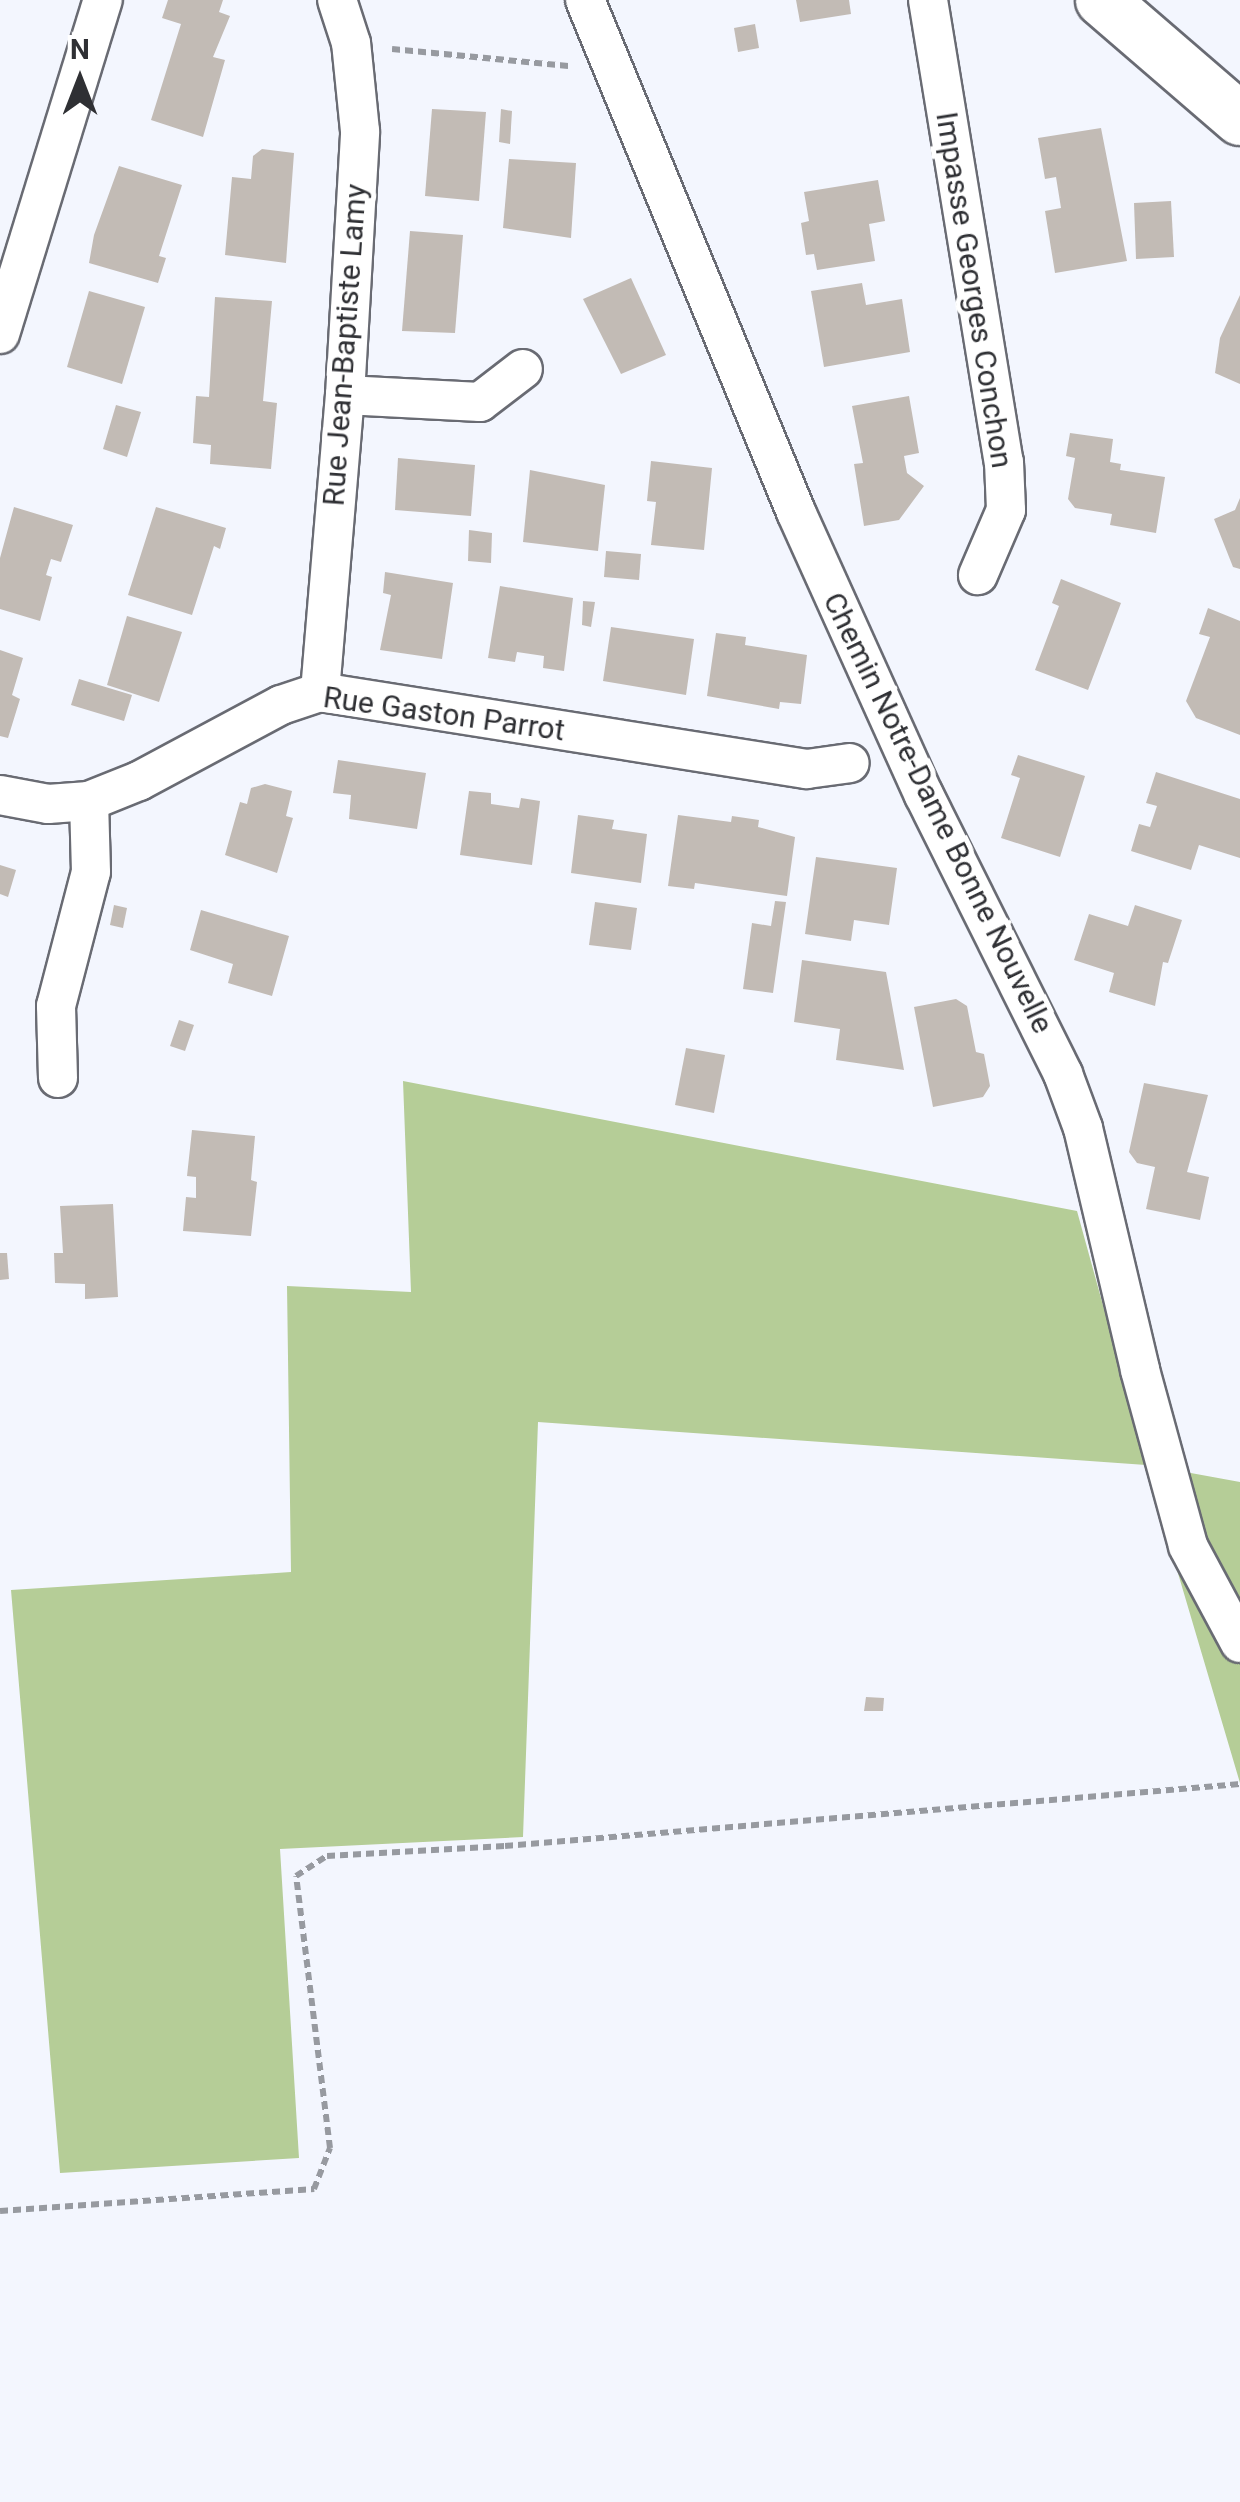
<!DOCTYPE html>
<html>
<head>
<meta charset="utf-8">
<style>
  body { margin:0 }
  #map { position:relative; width:1240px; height:2502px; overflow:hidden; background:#f3f6fe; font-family:Roboto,sans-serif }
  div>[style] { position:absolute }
  .green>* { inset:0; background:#b5cd97 }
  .building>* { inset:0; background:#c2bbb5 }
  .path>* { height:6px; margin-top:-3px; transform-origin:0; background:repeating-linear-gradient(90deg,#979aa0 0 8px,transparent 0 13px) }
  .roads { filter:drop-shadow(2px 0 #696b73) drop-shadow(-2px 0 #696b73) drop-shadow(0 2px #696b73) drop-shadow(0 -2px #696b73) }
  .street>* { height:38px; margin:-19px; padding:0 19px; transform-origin:19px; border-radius:19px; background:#fff }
  .secondary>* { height:52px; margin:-26px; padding:0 26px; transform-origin:26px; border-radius:26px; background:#fff }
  span { translate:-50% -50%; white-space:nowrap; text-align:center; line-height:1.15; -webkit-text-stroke:10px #fff; paint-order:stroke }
  .street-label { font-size:30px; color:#2f3034 }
  .north { position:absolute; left:30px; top:30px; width:100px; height:100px; -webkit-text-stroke:8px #fff; paint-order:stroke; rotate:0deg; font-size:28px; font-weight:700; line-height:40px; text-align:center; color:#2f3034 }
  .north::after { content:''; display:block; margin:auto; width:35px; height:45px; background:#2f3034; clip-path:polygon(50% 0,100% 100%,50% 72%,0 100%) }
</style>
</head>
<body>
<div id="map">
  <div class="green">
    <div style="clip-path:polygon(403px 1081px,1077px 1211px,1147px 1465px,1240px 1482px,1240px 1783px,1146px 1465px,538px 1422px,523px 1837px,280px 1849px,299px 2158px,60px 2173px,11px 1590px,291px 1572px,287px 1286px,411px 1292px)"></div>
  </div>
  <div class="building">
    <div style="clip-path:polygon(168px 0,223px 0,219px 12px,230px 16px,213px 57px,225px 60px,203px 137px,151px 120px,181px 24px,162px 18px)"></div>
    <div style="clip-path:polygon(796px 0,849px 0,851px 14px,800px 22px)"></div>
    <div style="clip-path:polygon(755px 24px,759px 48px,738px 52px,734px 28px)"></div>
    <div style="clip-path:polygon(432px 109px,486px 112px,479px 201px,425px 196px)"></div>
    <div style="clip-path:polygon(501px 109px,512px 111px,510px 144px,499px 142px)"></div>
    <div style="clip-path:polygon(1101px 128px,1127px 261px,1055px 273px,1045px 211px,1061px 208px,1056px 177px,1045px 179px,1038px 138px)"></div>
    <div style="clip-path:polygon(262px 149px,294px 153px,286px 263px,225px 255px,232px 177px,251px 179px,253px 156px)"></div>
    <div style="clip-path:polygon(509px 159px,576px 163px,571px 238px,503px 228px)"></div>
    <div style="clip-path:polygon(119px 166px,182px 185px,159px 256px,166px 258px,158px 283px,89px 263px,94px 235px)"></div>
    <div style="clip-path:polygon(878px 180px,885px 221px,869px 224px,875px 261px,817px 270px,814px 254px,806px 255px,801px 223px,809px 221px,804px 192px)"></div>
    <div style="clip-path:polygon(1171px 201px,1174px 257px,1136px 259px,1134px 203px)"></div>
    <div style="clip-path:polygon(410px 231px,463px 235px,455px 333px,402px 331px)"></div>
    <div style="clip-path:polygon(631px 278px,666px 355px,621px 374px,583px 299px)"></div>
    <div style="clip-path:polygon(862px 283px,866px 305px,902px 299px,910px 352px,824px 367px,811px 291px)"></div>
    <div style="clip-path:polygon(89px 291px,145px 307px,122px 384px,67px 367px)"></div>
    <div style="clip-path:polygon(1240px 295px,1240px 384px,1215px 373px,1220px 338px)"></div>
    <div style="clip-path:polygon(215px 297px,272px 301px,263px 401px,277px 403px,271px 469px,210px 464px,211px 445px,193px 443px,196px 396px,209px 397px)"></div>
    <div style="clip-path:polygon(909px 396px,919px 453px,904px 456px,907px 473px,924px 486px,899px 520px,864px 526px,854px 464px,863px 463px,852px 406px)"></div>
    <div style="clip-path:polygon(116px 405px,141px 412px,127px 457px,103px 449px)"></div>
    <div style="clip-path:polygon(1070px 433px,1113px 439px,1110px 462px,1121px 464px,1120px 470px,1165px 477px,1156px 533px,1110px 525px,1112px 514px,1075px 508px,1068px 499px,1075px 458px,1066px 456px)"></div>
    <div style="clip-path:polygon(398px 458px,475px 465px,471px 516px,395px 510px)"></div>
    <div style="clip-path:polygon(651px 461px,712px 468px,704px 550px,651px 545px,656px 502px,647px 501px)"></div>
    <div style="clip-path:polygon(530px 470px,605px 485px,598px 551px,523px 542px)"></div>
    <div style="clip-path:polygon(1240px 498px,1240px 569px,1233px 567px,1214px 519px,1235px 510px)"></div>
    <div style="clip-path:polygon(14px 507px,73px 525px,61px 562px,51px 559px,46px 575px,52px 577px,40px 621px,0 609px,0 558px)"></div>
    <div style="clip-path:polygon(156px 507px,226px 528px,220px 549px,214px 546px,192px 615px,128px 595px)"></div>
    <div style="clip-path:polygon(469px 530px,492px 533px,491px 563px,468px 561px)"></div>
    <div style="clip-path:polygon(606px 551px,641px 554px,639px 580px,604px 577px)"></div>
    <div style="clip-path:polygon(385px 572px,453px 583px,442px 659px,380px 650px,391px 595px,383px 593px)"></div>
    <div style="clip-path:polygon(1061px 579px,1121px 603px,1088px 690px,1035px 670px,1059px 606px,1052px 603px)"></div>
    <div style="clip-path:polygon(500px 586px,573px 598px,564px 671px,543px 668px,544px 656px,517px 652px,515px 662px,488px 658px)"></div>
    <div style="clip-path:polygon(583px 601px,595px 602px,591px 627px,582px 625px)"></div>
    <div style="clip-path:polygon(1208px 608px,1240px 621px,1240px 735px,1196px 718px,1186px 701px,1210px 637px,1199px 634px)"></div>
    <div style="clip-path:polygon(127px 616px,182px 632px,159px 702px,107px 685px)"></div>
    <div style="clip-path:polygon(611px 627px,694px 639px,686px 695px,603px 681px)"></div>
    <div style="clip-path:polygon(716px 633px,746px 637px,745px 645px,807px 655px,801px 704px,780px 702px,779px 709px,707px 696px)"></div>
    <div style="clip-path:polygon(0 650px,23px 658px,12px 695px,20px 699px,8px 738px,0 736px)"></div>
    <div style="clip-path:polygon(79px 679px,132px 695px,124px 721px,71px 705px)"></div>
    <div style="clip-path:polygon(1018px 755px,1085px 776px,1060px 857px,1001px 838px,1020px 778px,1011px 775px)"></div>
    <div style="clip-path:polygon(338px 760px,426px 773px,417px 829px,349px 819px,351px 795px,333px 793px)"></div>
    <div style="clip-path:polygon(1156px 772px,1240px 799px,1240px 858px,1199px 845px,1191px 870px,1131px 851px,1139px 824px,1150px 827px,1157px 806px,1146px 803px)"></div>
    <div style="clip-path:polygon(265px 784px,292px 791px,286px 816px,293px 818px,277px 873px,225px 855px,240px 802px,247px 804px,251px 788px)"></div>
    <div style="clip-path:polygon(469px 791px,491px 793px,491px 804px,519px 808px,521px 798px,540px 801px,532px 865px,460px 855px)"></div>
    <div style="clip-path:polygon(578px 815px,614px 820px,612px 829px,647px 834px,641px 883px,571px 873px)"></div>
    <div style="clip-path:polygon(678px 815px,731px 822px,732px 816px,759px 820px,758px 827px,795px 837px,787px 896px,695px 883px,694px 889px,668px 886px)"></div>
    <div style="clip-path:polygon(816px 857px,897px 868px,889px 925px,854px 920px,851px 941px,805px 934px)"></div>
    <div style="clip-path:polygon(0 865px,16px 870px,8px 897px,0 894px)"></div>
    <div style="clip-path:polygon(775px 901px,786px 902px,773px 993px,743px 989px,752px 923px,771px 926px)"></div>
    <div style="clip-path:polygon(595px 902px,637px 908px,631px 950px,589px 945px)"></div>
    <div style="clip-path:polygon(114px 905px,127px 908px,123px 928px,110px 925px)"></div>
    <div style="clip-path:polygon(1135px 905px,1182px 920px,1168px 963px,1163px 962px,1155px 1006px,1109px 992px,1114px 973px,1074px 960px,1089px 914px,1128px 926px)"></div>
    <div style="clip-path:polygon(201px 910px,289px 936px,272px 996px,228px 983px,233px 964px,190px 950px)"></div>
    <div style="clip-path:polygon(802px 960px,886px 972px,904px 1070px,836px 1060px,840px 1029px,794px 1022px)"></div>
    <div style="clip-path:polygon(956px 999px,967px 1006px,976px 1052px,984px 1054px,990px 1086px,983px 1097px,933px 1107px,914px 1007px)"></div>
    <div style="clip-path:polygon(179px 1020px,194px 1025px,185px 1051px,170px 1046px)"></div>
    <div style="clip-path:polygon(686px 1048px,725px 1055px,714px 1113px,675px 1105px)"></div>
    <div style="clip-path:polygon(1144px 1083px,1208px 1095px,1187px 1172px,1209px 1177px,1200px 1220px,1146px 1209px,1155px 1167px,1137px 1163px,1129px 1152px)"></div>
    <div style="clip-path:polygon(192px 1130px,255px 1136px,251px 1180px,257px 1182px,251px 1236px,183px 1231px,186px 1197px,196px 1198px,196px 1177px,187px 1176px)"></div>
    <div style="clip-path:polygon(113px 1204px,118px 1297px,85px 1299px,85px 1284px,55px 1283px,54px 1253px,63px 1253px,60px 1206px)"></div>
    <div style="clip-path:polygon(0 1253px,7px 1253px,9px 1279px,0 1280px)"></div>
    <div style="clip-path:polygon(866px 1697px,884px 1698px,883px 1711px,864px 1711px)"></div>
  </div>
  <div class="path">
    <div style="left:392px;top:49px;width:177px;rotate:5.5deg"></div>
    <div style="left:0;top:2211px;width:315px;rotate:-4deg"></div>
    <div style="left:314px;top:2189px;width:44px;rotate:-68.7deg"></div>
    <div style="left:330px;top:2148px;width:274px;rotate:-97.1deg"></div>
    <div style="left:296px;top:1876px;width:37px;rotate:-33deg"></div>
    <div style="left:327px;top:1856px;width:178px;rotate:-3.2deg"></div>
    <div style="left:505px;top:1846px;width:738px;rotate:-4.82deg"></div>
  </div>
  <div class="roads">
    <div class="street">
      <div style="left:585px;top:0;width:554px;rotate:67.6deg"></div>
      <div style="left:796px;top:512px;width:311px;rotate:65.7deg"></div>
      <div style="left:924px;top:795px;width:312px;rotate:63.5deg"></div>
      <div style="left:1063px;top:1074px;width:58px;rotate:69.7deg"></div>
      <div style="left:1083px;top:1128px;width:249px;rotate:76.7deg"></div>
      <div style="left:1140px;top:1370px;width:182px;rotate:74.7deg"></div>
      <div style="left:1188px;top:1546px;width:110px;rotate:61.8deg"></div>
      <div style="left:928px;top:0;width:468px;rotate:80.7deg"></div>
      <div style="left:1004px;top:462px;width:48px;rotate:87.6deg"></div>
      <div style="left:1006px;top:510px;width:71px;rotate:113.3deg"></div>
      <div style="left:0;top:334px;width:350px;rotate:-72.9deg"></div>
      <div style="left:345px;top:395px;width:135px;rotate:3deg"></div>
      <div style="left:480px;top:402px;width:54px;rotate:-37.5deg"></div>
      <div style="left:320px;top:692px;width:298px;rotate:-85.2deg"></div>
      <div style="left:345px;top:395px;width:264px;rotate:-86.7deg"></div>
      <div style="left:360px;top:131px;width:88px;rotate:-95.8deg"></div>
      <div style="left:351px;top:43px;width:45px;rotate:-108deg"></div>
      <div style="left:0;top:795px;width:49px;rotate:10.6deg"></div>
      <div style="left:48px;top:804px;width:41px;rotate:-4.2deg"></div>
      <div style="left:89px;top:801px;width:54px;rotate:-21.8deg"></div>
      <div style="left:139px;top:781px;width:161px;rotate:-28.2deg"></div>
      <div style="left:281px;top:705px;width:41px;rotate:-18.4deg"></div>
      <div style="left:320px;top:692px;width:493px;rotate:9deg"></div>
      <div style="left:807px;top:769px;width:43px;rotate:-7.9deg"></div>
      <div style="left:58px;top:1078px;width:72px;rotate:-91.6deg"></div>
      <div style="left:56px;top:1006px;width:138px;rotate:-75.4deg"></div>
      <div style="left:91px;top:872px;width:71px;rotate:-91.6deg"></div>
    </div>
    <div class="secondary">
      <div style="left:1102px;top:0;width:182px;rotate:40.8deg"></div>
    </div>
  </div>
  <div class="street-label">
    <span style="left:974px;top:290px;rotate:81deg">Impasse Georges Conchon</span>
    <span style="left:345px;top:345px;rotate:-86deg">Rue Jean-Baptiste Lamy</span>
    <span style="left:444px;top:714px;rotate:8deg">Rue Gaston Parrot</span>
    <span style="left:938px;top:813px;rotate:64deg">Chemin Notre-Dame Bonne Nouvelle</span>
  </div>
  <div class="north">N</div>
</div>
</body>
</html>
